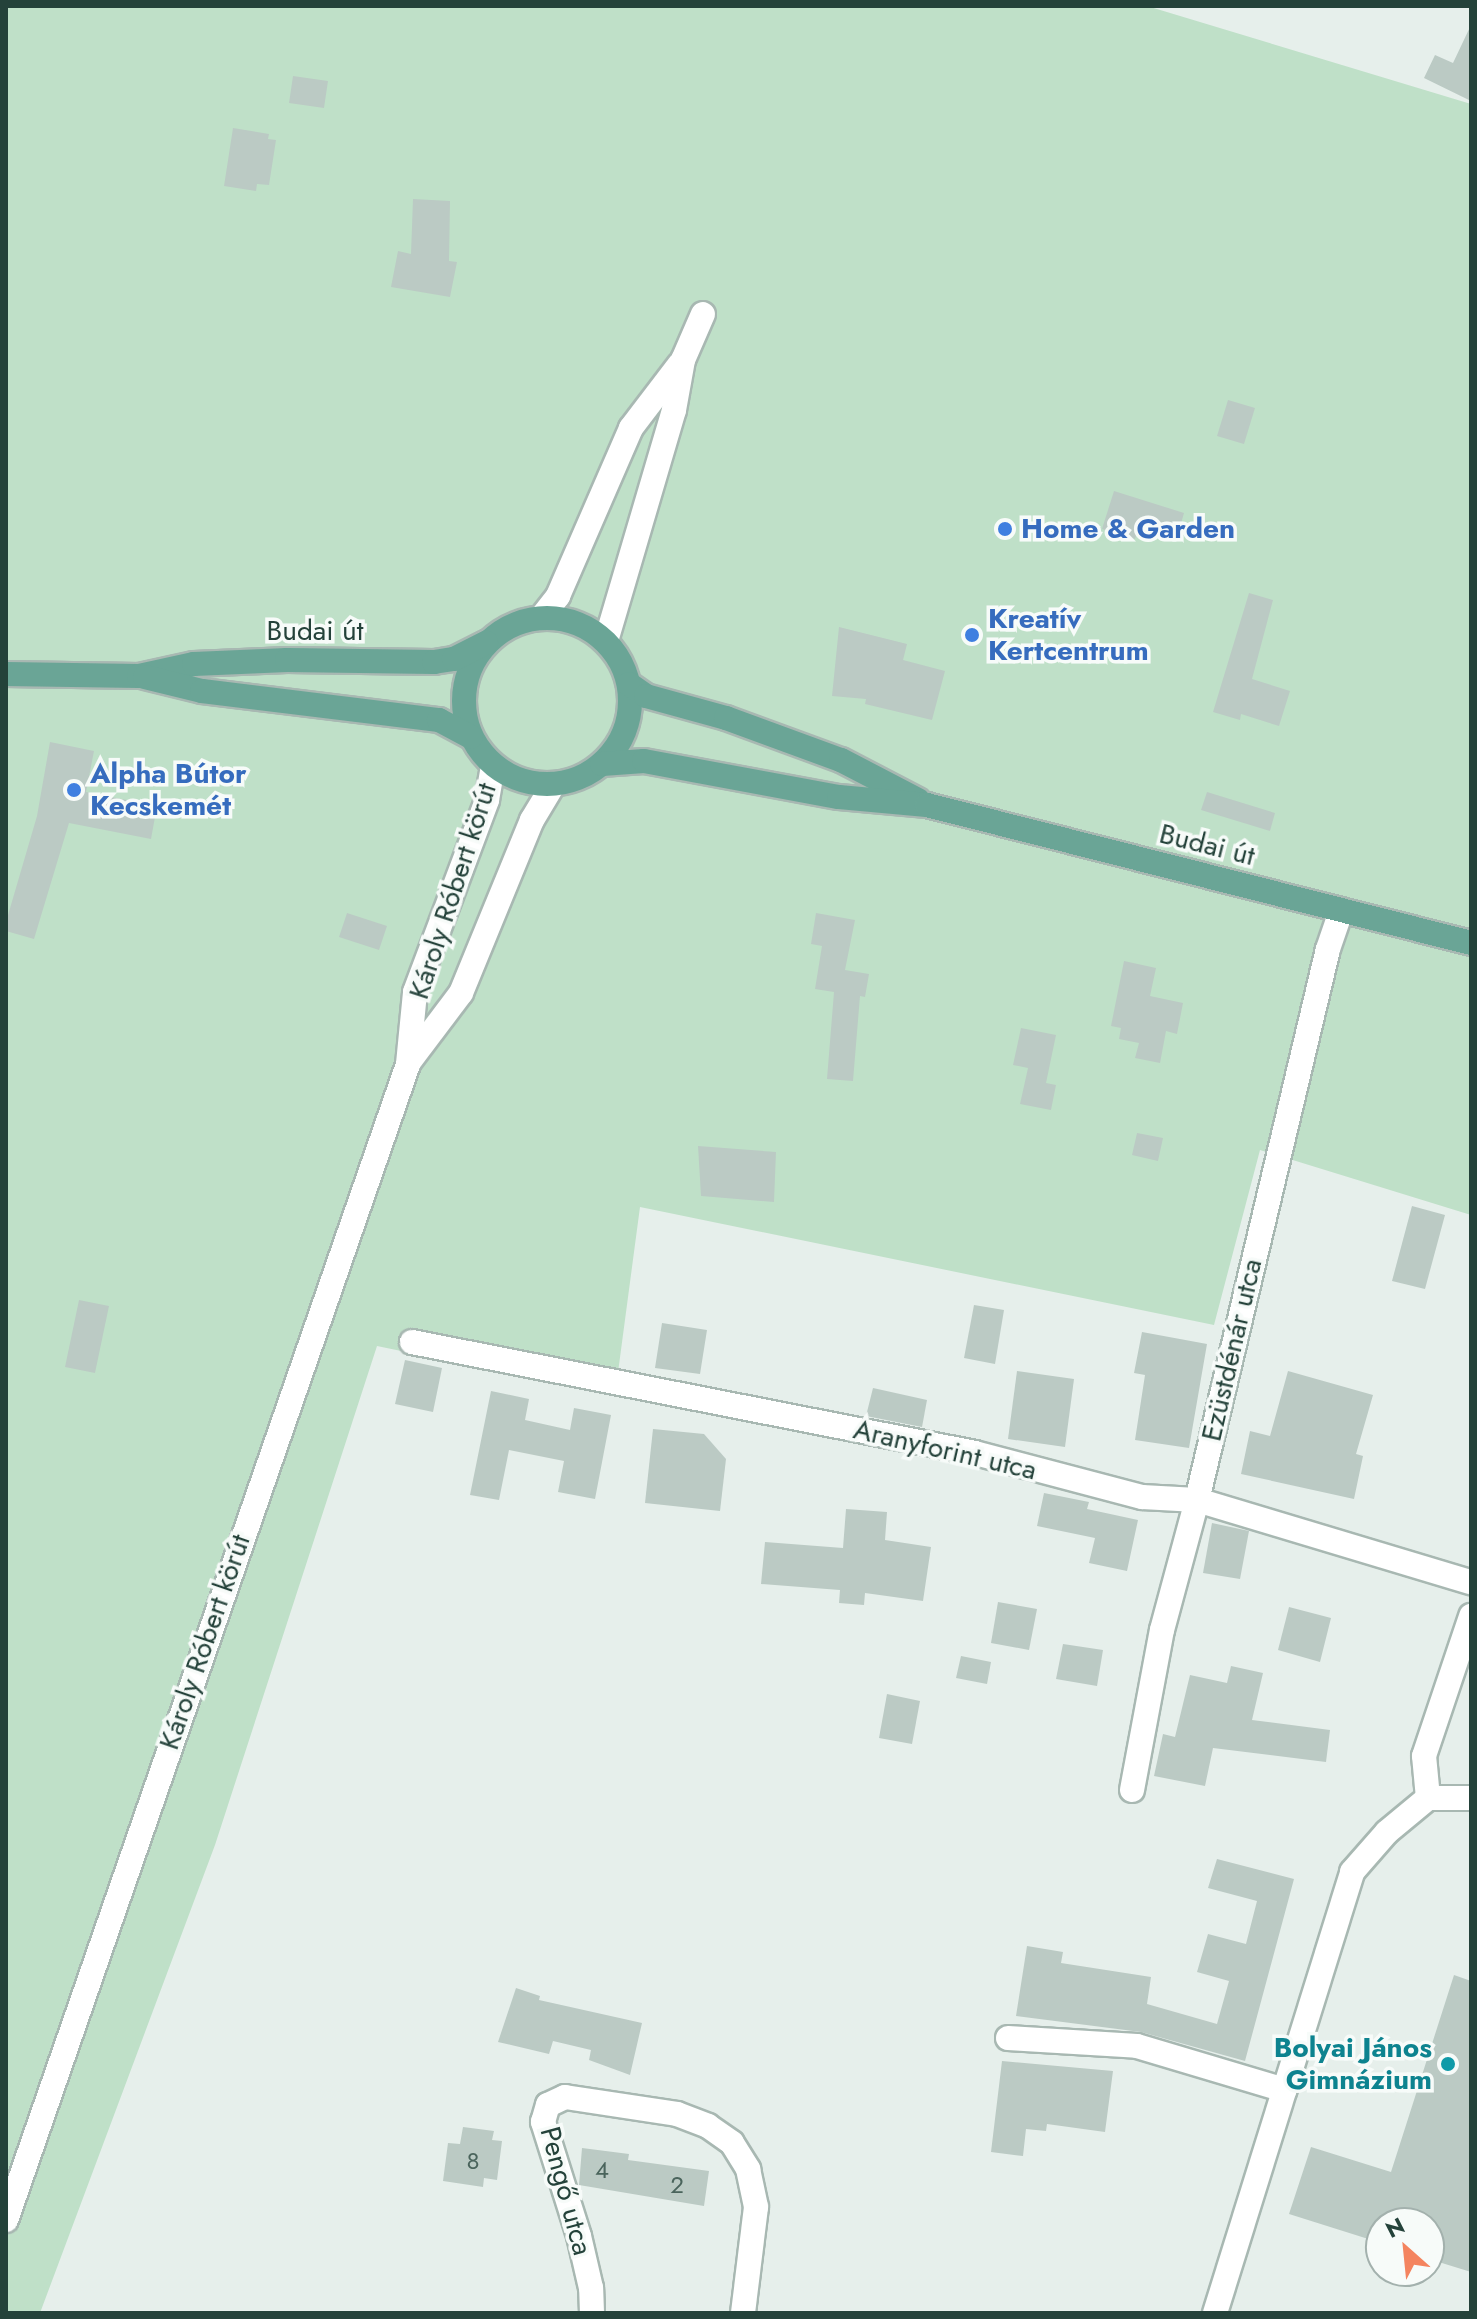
<!DOCTYPE html>
<html>
<head>
<meta charset="utf-8">
<style>
  body { margin:0 }
  #map { position:relative; width:1477px; height:2319px; overflow:hidden; background:#e6efeb; font-family:Jost,sans-serif }
  div>[style] { position:absolute }
  .green>* { inset:0; background:#bfe0c8 }
  .building>* { inset:0; background:#bbcac4 }
  .roads { filter:drop-shadow(2px 0 #a8b8b2) drop-shadow(-2px 0 #a8b8b2) drop-shadow(0 2px #a8b8b2) drop-shadow(0 -2px #a8b8b2) }
  .minor>* { height:24px; margin:-12px; padding:0 12px; transform-origin:12px; border-radius:12px; background:#fff }
  .major>* { height:24px; margin:-12px; padding:0 12px; transform-origin:12px; border-radius:12px; background:#6aa596 }
  .major>.ring { margin:-12px; padding:0; box-sizing:content-box; background:none; border:24px solid #6aa596; border-radius:50% }
  .dots>* { width:22px; height:22px; translate:-50% -50%; box-sizing:border-box; border:4px solid #f7fbf9; border-radius:50% }
  span { translate:-50% -50%; white-space:nowrap; text-align:center; line-height:1.15; -webkit-text-stroke:7px #f7fbf9; paint-order:stroke }
  .number-label { font-size:24px; color:#4a645c }
  .number-label span { -webkit-text-stroke-width:0 }
  .shop-label { font-size:28px; color:#366cbe; font-weight:700 }
  .left { translate:0 -50%; text-align:left }
  .street-label { font-size:28px; color:#24423a }
  .culture-label { font-size:28px; color:#0d838f; font-weight:700 }
  .right { translate:-100% -50%; text-align:right }
  .frame { position:absolute; inset:0; border:8px solid #24423a; pointer-events:none }
  .north { position:absolute; left:1365px; top:2207px; width:80px; height:80px; box-sizing:border-box; background:#f7fbf9; border:2px solid #a3b1ad; border-radius:50%; rotate:333deg; font-size:22px; font-weight:700; line-height:32px; text-align:center; color:#24423a }
  .north::after { content:''; display:block; margin:auto; width:28px; height:36px; background:#f4845f; clip-path:polygon(50% 0,100% 100%,50% 72%,0 100%) }
</style>
</head>
<body>
<div id="map">
  <div class="green">
    <div style="clip-path:polygon(6px 6px,1147px 6px,1471px 104px,1471px 1215px,1260px 1150px,1214px 1325px,640px 1207px,615px 1395px,377px 1346px,215px 1845px,40px 2313px,6px 2313px)"></div>
  </div>
  <div class="building">
    <div style="clip-path:polygon(1471px 25px,1471px 101px,1424px 78px,1435px 55px,1453px 63px)"></div>
    <div style="clip-path:polygon(293px 76px,328px 81px,324px 108px,289px 103px)"></div>
    <div style="clip-path:polygon(233px 128px,269px 134px,268px 139px,276px 140px,269px 185px,257px 184px,256px 191px,224px 186px)"></div>
    <div style="clip-path:polygon(413px 199px,450px 201px,449px 261px,457px 262px,450px 297px,391px 287px,398px 251px,411px 254px)"></div>
    <div style="clip-path:polygon(1228px 400px,1255px 408px,1244px 444px,1217px 436px)"></div>
    <div style="clip-path:polygon(1114px 491px,1184px 513px,1178px 534px,1140px 523px,1135px 539px,1102px 529px)"></div>
    <div style="clip-path:polygon(1249px 593px,1273px 600px,1252px 679px,1290px 691px,1279px 726px,1241px 714px,1240px 720px,1213px 712px)"></div>
    <div style="clip-path:polygon(839px 627px,907px 644px,903px 660px,945px 671px,932px 720px,865px 704px,866px 699px,832px 696px)"></div>
    <div style="clip-path:polygon(50px 742px,94px 751px,86px 792px,157px 806px,151px 839px,69px 823px,34px 939px,6px 931px,6px 922px,37px 816px)"></div>
    <div style="clip-path:polygon(1207px 792px,1275px 813px,1270px 831px,1201px 810px)"></div>
    <div style="clip-path:polygon(347px 913px,387px 926px,379px 950px,339px 937px)"></div>
    <div style="clip-path:polygon(816px 913px,855px 920px,845px 970px,869px 974px,865px 997px,860px 996px,853px 1081px,827px 1079px,834px 992px,815px 989px,822px 946px,811px 944px)"></div>
    <div style="clip-path:polygon(1124px 961px,1156px 968px,1150px 996px,1183px 1003px,1177px 1034px,1166px 1031px,1160px 1063px,1135px 1058px,1139px 1043px,1119px 1039px,1121px 1028px,1111px 1026px)"></div>
    <div style="clip-path:polygon(1021px 1028px,1056px 1035px,1046px 1083px,1056px 1085px,1051px 1110px,1020px 1104px,1028px 1068px,1013px 1065px)"></div>
    <div style="clip-path:polygon(1137px 1133px,1163px 1138px,1158px 1161px,1132px 1155px)"></div>
    <div style="clip-path:polygon(698px 1146px,776px 1152px,774px 1202px,701px 1196px)"></div>
    <div style="clip-path:polygon(1412px 1206px,1445px 1215px,1425px 1289px,1392px 1281px)"></div>
    <div style="clip-path:polygon(79px 1300px,109px 1306px,95px 1373px,65px 1367px)"></div>
    <div style="clip-path:polygon(974px 1305px,1004px 1310px,995px 1364px,964px 1358px)"></div>
    <div style="clip-path:polygon(662px 1323px,707px 1330px,700px 1374px,655px 1368px)"></div>
    <div style="clip-path:polygon(1142px 1332px,1207px 1344px,1189px 1448px,1135px 1440px,1145px 1375px,1134px 1373px)"></div>
    <div style="clip-path:polygon(405px 1360px,442px 1368px,433px 1412px,395px 1404px)"></div>
    <div style="clip-path:polygon(1017px 1371px,1074px 1379px,1065px 1447px,1008px 1439px)"></div>
    <div style="clip-path:polygon(1288px 1371px,1373px 1395px,1356px 1454px,1363px 1456px,1354px 1499px,1241px 1474px,1250px 1431px,1270px 1436px)"></div>
    <div style="clip-path:polygon(873px 1388px,927px 1400px,922px 1427px,866px 1416px)"></div>
    <div style="clip-path:polygon(491px 1391px,529px 1399px,525px 1420px,570px 1430px,574px 1408px,611px 1415px,595px 1499px,558px 1492px,564px 1461px,509px 1450px,499px 1500px,470px 1495px)"></div>
    <div style="clip-path:polygon(653px 1429px,704px 1434px,726px 1459px,720px 1511px,645px 1503px)"></div>
    <div style="clip-path:polygon(1044px 1493px,1089px 1502px,1087px 1509px,1138px 1520px,1127px 1571px,1089px 1563px,1095px 1538px,1037px 1526px)"></div>
    <div style="clip-path:polygon(846px 1509px,887px 1512px,885px 1540px,931px 1547px,923px 1601px,865px 1593px,864px 1605px,839px 1603px,840px 1590px,761px 1584px,765px 1542px,843px 1548px)"></div>
    <div style="clip-path:polygon(1212px 1523px,1249px 1531px,1240px 1579px,1203px 1573px)"></div>
    <div style="clip-path:polygon(998px 1602px,1037px 1609px,1029px 1650px,991px 1643px)"></div>
    <div style="clip-path:polygon(1289px 1607px,1331px 1618px,1320px 1662px,1278px 1650px)"></div>
    <div style="clip-path:polygon(1063px 1644px,1103px 1650px,1097px 1686px,1056px 1679px)"></div>
    <div style="clip-path:polygon(961px 1656px,991px 1662px,987px 1684px,956px 1678px)"></div>
    <div style="clip-path:polygon(1231px 1666px,1263px 1673px,1252px 1720px,1330px 1730px,1326px 1762px,1213px 1748px,1205px 1786px,1154px 1776px,1163px 1734px,1175px 1737px,1190px 1675px,1227px 1683px)"></div>
    <div style="clip-path:polygon(887px 1694px,920px 1701px,912px 1744px,879px 1738px)"></div>
    <div style="clip-path:polygon(1217px 1859px,1294px 1879px,1245px 2061px,1141px 2032px,1016px 2016px,1027px 1946px,1063px 1952px,1061px 1963px,1151px 1977px,1147px 2004px,1217px 2024px,1229px 1981px,1197px 1972px,1208px 1934px,1246px 1944px,1257px 1901px,1208px 1888px)"></div>
    <div style="clip-path:polygon(1454px 1975px,1471px 1981px,1471px 2272px,1429px 2259px,1429px 2223px,1381px 2223px,1381px 2243px,1289px 2214px,1311px 2147px,1391px 2172px)"></div>
    <div style="clip-path:polygon(516px 1988px,540px 1996px,539px 2000px,642px 2023px,630px 2075px,589px 2060px,591px 2050px,553px 2041px,549px 2054px,498px 2042px)"></div>
    <div style="clip-path:polygon(1002px 2061px,1113px 2071px,1105px 2132px,1047px 2124px,1046px 2131px,1026px 2129px,1023px 2156px,991px 2152px)"></div>
    <div style="clip-path:polygon(463px 2127px,494px 2131px,492px 2140px,502px 2141px,497px 2180px,484px 2178px,483px 2187px,443px 2181px,448px 2143px,460px 2144px)"></div>
    <div style="clip-path:polygon(582px 2148px,629px 2154px,628px 2160px,709px 2171px,704px 2206px,579px 2185px)"></div>
  </div>
  <div class="roads">
    <div class="minor">
      <div style="left:541px;top:618px;width:28px;rotate:-52deg"></div>
      <div style="left:558px;top:596px;width:183px;rotate:-66.5deg"></div>
      <div style="left:631px;top:428px;width:79px;rotate:-52.7deg"></div>
      <div style="left:606px;top:641px;width:241px;rotate:-73.6deg"></div>
      <div style="left:674px;top:410px;width:51px;rotate:-79.8deg"></div>
      <div style="left:683px;top:360px;width:50px;rotate:-66.5deg"></div>
      <div style="left:409px;top:1062px;width:86px;rotate:-53deg"></div>
      <div style="left:461px;top:993px;width:187px;rotate:-67.7deg"></div>
      <div style="left:532px;top:820px;width:41px;rotate:-59deg"></div>
      <div style="left:412px;top:1342px;width:574px;rotate:11.15deg"></div>
      <div style="left:975px;top:1453px;width:173px;rotate:14.8deg"></div>
      <div style="left:1142px;top:1497px;width:55px;rotate:3.1deg"></div>
      <div style="left:1197px;top:1500px;width:286px;rotate:16.7deg"></div>
      <div style="left:1132px;top:1790px;width:163px;rotate:-79.4deg"></div>
      <div style="left:1162px;top:1630px;width:135px;rotate:-74.9deg"></div>
      <div style="left:1197px;top:1500px;width:566px;rotate:-76.63deg"></div>
      <div style="left:1328px;top:949px;width:40px;rotate:-71.1deg"></div>
      <div style="left:1428px;top:1798px;width:42px;rotate:-95.4deg"></div>
      <div style="left:1424px;top:1756px;width:148px;rotate:-71.4deg"></div>
      <div style="left:1008px;top:2038px;width:129px;rotate:3.5deg"></div>
      <div style="left:1137px;top:2046px;width:154px;rotate:16.6deg"></div>
      <div style="left:6px;top:2220px;width:1224px;rotate:-70.82deg"></div>
      <div style="left:408px;top:1064px;width:72px;rotate:-84.4deg"></div>
      <div style="left:415px;top:992px;width:205px;rotate:-69.4deg"></div>
      <div style="left:487px;top:800px;width:35px;rotate:-80deg"></div>
      <div style="left:592px;top:2313px;width:25px;rotate:-92deg"></div>
      <div style="left:591px;top:2288px;width:53px;rotate:-103deg"></div>
      <div style="left:579px;top:2236px;width:120px;rotate:-107.5deg"></div>
      <div style="left:543px;top:2122px;width:18px;rotate:-74deg"></div>
      <div style="left:548px;top:2105px;width:19px;rotate:-25deg"></div>
      <div style="left:565px;top:2097px;width:113px;rotate:8.6deg"></div>
      <div style="left:677px;top:2114px;width:33px;rotate:21deg"></div>
      <div style="left:708px;top:2126px;width:29px;rotate:35deg"></div>
      <div style="left:732px;top:2143px;width:31px;rotate:58deg"></div>
      <div style="left:748px;top:2169px;width:39px;rotate:78deg"></div>
      <div style="left:756px;top:2207px;width:107px;rotate:97deg"></div>
      <div style="left:1215px;top:2313px;width:462px;rotate:-72.7deg"></div>
      <div style="left:1352px;top:1872px;width:53px;rotate:-48.8deg"></div>
      <div style="left:1387px;top:1832px;width:53px;rotate:-39.7deg"></div>
      <div style="left:1428px;top:1798px;width:43px"></div>
    </div>
    <div class="major">
      <div class="ring" style="left:464px;top:618px;width:142px;height:142px"></div>
      <div style="left:6px;top:674px;width:133px;rotate:0.9deg"></div>
      <div style="left:139px;top:676px;width:56px;rotate:-12.3deg"></div>
      <div style="left:194px;top:664px;width:93px;rotate:-2.5deg"></div>
      <div style="left:287px;top:660px;width:147px;rotate:0.8deg"></div>
      <div style="left:434px;top:662px;width:20px;rotate:-9deg"></div>
      <div style="left:454px;top:659px;width:36px;rotate:-27deg"></div>
      <div style="left:145px;top:677px;width:59px;rotate:13.8deg"></div>
      <div style="left:202px;top:691px;width:239px;rotate:7deg"></div>
      <div style="left:439px;top:720px;width:36px;rotate:28deg"></div>
      <div style="left:629px;top:684px;width:21px;rotate:35deg"></div>
      <div style="left:646px;top:696px;width:83px;rotate:15.4deg"></div>
      <div style="left:726px;top:718px;width:122px;rotate:20.1deg"></div>
      <div style="left:841px;top:760px;width:87px;rotate:27.5deg"></div>
      <div style="left:602px;top:764px;width:42px;rotate:-4.1deg"></div>
      <div style="left:644px;top:761px;width:198px;rotate:10.5deg"></div>
      <div style="left:839px;top:797px;width:88px;rotate:5.2deg"></div>
      <div style="left:927px;top:805px;width:561px;rotate:14.23deg"></div>
    </div>
  </div>
  <div class="dots">
    <div style="left:1005px;top:529px;background:#3f7fe0"></div>
    <div style="left:972px;top:635px;background:#3f7fe0"></div>
    <div style="left:74px;top:790px;background:#3f7fe0"></div>
    <div style="left:1448px;top:2064px;background:#0f9aa8"></div>
  </div>
  <div class="number-label">
    <span style="left:473px;top:2161px">8</span>
    <span style="left:602px;top:2170px">4</span>
    <span style="left:677px;top:2185px">2</span>
  </div>
  <div class="shop-label">
    <span class="left" style="left:1021px;top:529px">Home &amp; Garden</span>
    <span class="left" style="left:988px;top:635px">Kreatív<br>Kertcentrum</span>
    <span class="left" style="left:90px;top:790px">Alpha Bútor<br>Kecskemét</span>
  </div>
  <div class="street-label">
    <span style="left:315px;top:631px">Budai út</span>
    <span style="left:1207px;top:845px;rotate:14deg">Budai út</span>
    <span style="left:453px;top:891px;rotate:-72deg">Károly Róbert körút</span>
    <span style="left:1232px;top:1350px;rotate:-77deg">Ezüstdénár utca</span>
    <span style="left:945px;top:1450px;rotate:13deg">Aranyforint utca</span>
    <span style="left:205px;top:1642px;rotate:-71deg">Károly Róbert körút</span>
    <span style="left:566px;top:2191px;rotate:75deg">Pengő utca</span>
  </div>
  <div class="culture-label">
    <span class="right" style="left:1432px;top:2064px">Bolyai János<br>Gimnázium</span>
  </div>
  <div class="frame"></div>
  <div class="north">N</div>
</div>
</body>
</html>
